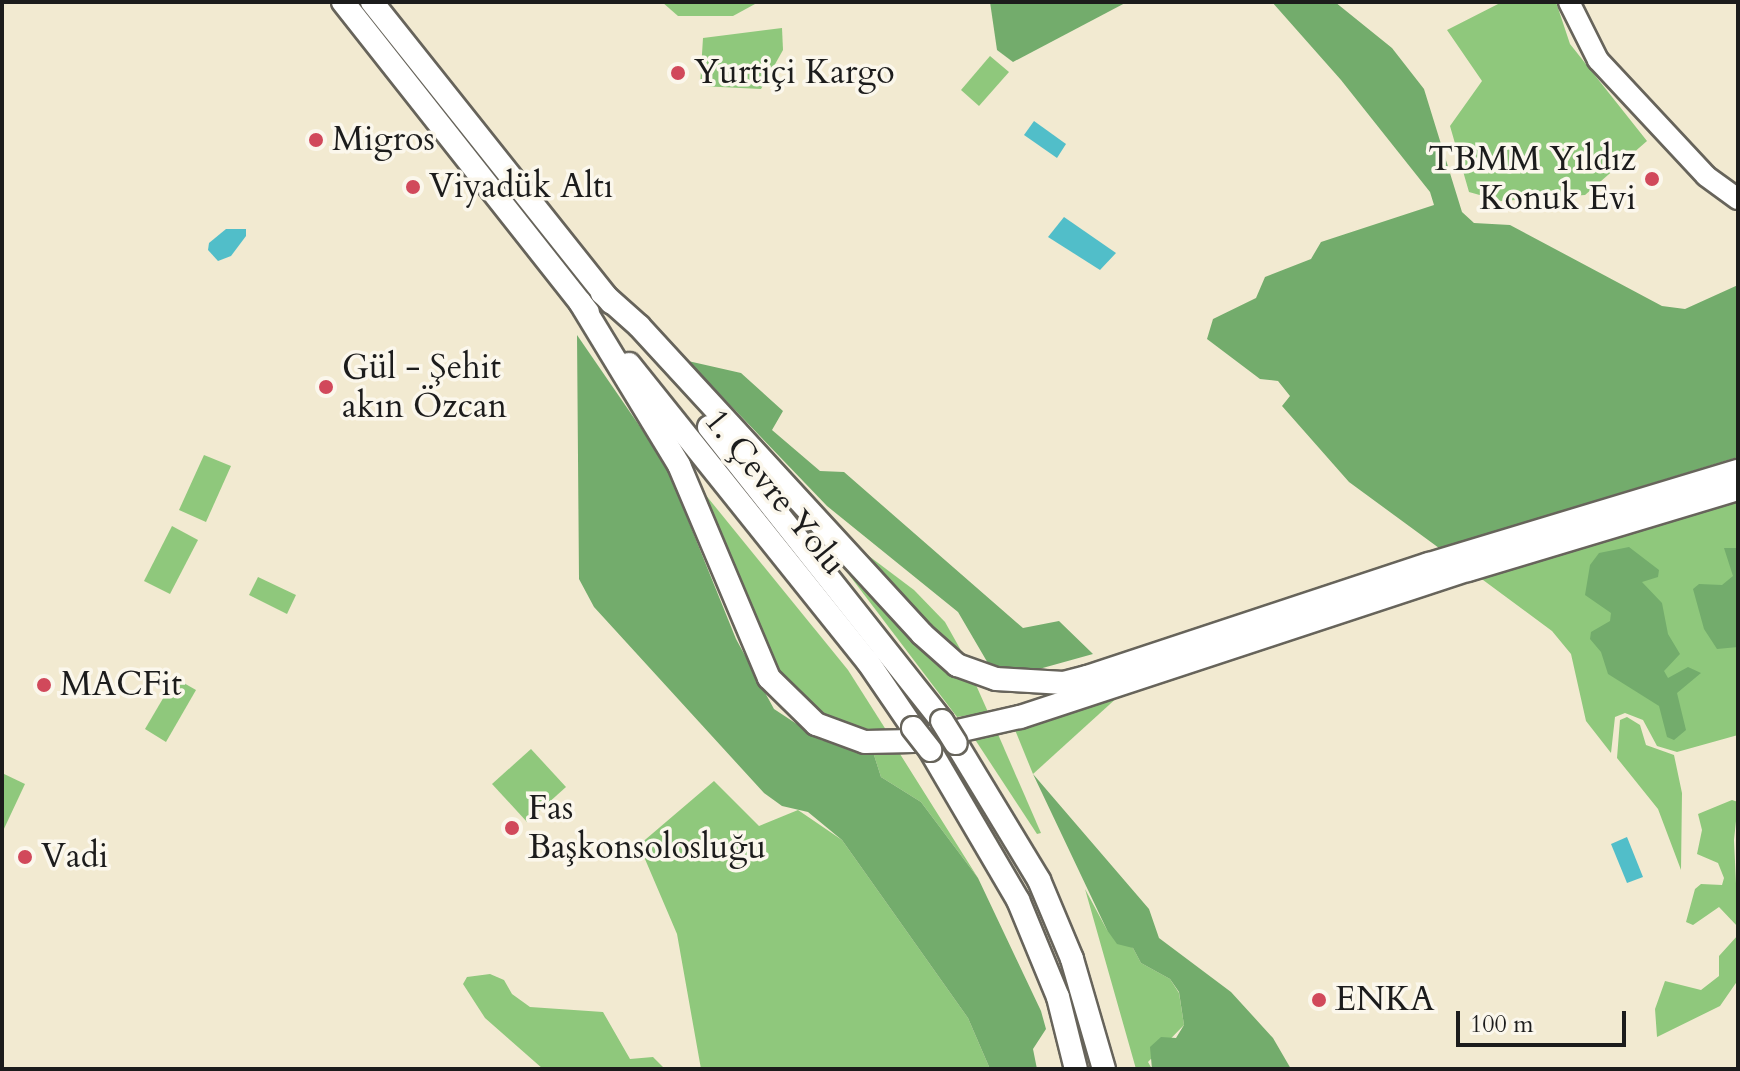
<!DOCTYPE html>
<html>
<head>
<meta charset="utf-8">
<style>
  body { margin:0 }
  #map { position:relative; width:1740px; height:1071px; overflow:hidden; background:#f2ead1; font-family:Cardo,serif }
  div>[style] { position:absolute }
  .green>* { inset:0; background:#8fc87c }
  .forest>* { inset:0; background:#73ac6c }
  .water>* { inset:0; background:#51bec9 }
  .roads { filter:drop-shadow(2px 0 #67645b) drop-shadow(-2px 0 #67645b) drop-shadow(0 2px #67645b) drop-shadow(0 -2px #67645b) }
  .major>* { height:20px; margin:-10px; padding:0 10px; transform-origin:10px; border-radius:10px; background:#fff }
  .highway>* { height:22px; margin:-11px; padding:0 11px; transform-origin:11px; border-radius:11px; background:#fff }
  .bridges { filter:drop-shadow(2px 0 #67645b) drop-shadow(-2px 0 #67645b) drop-shadow(0 2px #67645b) drop-shadow(0 -2px #67645b) }
  .highway-bridge>* { height:22px; margin:-11px; padding:0 11px; transform-origin:11px; border-radius:11px; background:#fff }
  .dots>* { width:22px; height:22px; translate:-50% -50%; box-sizing:border-box; border:4px solid #fbf7ec; border-radius:50% }
  span { translate:-50% -50%; white-space:nowrap; text-align:center; line-height:1.15; -webkit-text-stroke:7px #fbf7ec; paint-order:stroke }
  .poi-label { font-size:34px; color:#1c1c1c }
  .left { translate:0 -50%; text-align:left }
  .right { translate:-100% -50%; text-align:right }
  .street-label { font-size:34px; color:#1c1c1c }
  .frame { position:absolute; inset:0; border:4px solid #1c1c1c; pointer-events:none }
  .scale { position:absolute; left:1456px; top:1011px; width:170px; height:36px; box-sizing:border-box; border:4px solid #1c1c1c; border-top:0; padding-left:10px; font-size:24px; line-height:28px; white-space:nowrap; color:#1c1c1c; -webkit-text-stroke:6px #fbf7ec; paint-order:stroke }
</style>
</head>
<body>
<div id="map">
  <div class="green">
    <div style="clip-path:polygon(662px 2px,754px 2px,755px 4px,733px 16px,678px 16px)"></div>
    <div style="clip-path:polygon(1502px 2px,1556px 2px,1570px 44px,1647px 141px,1585px 195px,1501px 201px,1469px 192px,1450px 126px,1482px 81px,1447px 30px)"></div>
    <div style="clip-path:polygon(782px 28px,783px 50px,761px 89px,700px 86px,703px 38px)"></div>
    <div style="clip-path:polygon(990px 56px,1009px 72px,979px 106px,961px 90px)"></div>
    <div style="clip-path:polygon(204px 455px,231px 466px,206px 522px,179px 510px)"></div>
    <div style="clip-path:polygon(700px 488px,848px 670px,888px 733px,823px 720px,778px 679px)"></div>
    <div style="clip-path:polygon(1738px 495px,1738px 735px,1677px 752px,1657px 746px,1643px 720px,1625px 713px,1615px 717px,1611px 753px,1586px 721px,1571px 654px,1552px 631px,1479px 577px)"></div>
    <div style="clip-path:polygon(172px 526px,198px 540px,170px 594px,144px 581px)"></div>
    <div style="clip-path:polygon(812px 526px,948px 670px,976px 685px,988px 712px,957px 717px)"></div>
    <div style="clip-path:polygon(837px 532px,914px 590px,945px 622px,963px 654px,947px 646px)"></div>
    <div style="clip-path:polygon(258px 577px,296px 595px,287px 614px,249px 595px)"></div>
    <div style="clip-path:polygon(175px 678px,196px 690px,166px 742px,145px 729px)"></div>
    <div style="clip-path:polygon(1120px 695px,1033px 774px,1013px 725px)"></div>
    <div style="clip-path:polygon(1627px 717px,1640px 725px,1646px 745px,1674px 755px,1682px 793px,1681px 870px,1658px 809px,1617px 758px,1620px 720px)"></div>
    <div style="clip-path:polygon(997px 732px,1041px 833px,1037px 834px,974px 738px)"></div>
    <div style="clip-path:polygon(531px 749px,566px 787px,527px 822px,492px 784px)"></div>
    <div style="clip-path:polygon(900px 754px,978px 878px,921px 802px,881px 777px,874px 755px)"></div>
    <div style="clip-path:polygon(2px 773px,25px 784px,2px 833px)"></div>
    <div style="clip-path:polygon(714px 781px,759px 826px,798px 810px,842px 840px,968px 1018px,990px 1069px,701px 1069px,677px 934px,639px 845px)"></div>
    <div style="clip-path:polygon(1732px 800px,1738px 802px,1734px 840px,1738px 927px,1719px 907px,1693px 925px,1686px 922px,1695px 889px,1701px 884px,1722px 885px,1724px 878px,1718px 863px,1697px 854px,1702px 830px,1698px 814px)"></div>
    <div style="clip-path:polygon(1085px 889px,1107px 930px,1133px 948px,1141px 963px,1170px 979px,1179px 993px,1184px 1025px,1148px 1062px,1152px 1069px,1136px 1069px)"></div>
    <div style="clip-path:polygon(1738px 935px,1738px 980px,1720px 1006px,1657px 1037px,1655px 1009px,1665px 981px,1701px 990px,1719px 976px,1719px 956px)"></div>
    <div style="clip-path:polygon(490px 974px,504px 980px,512px 994px,530px 1007px,603px 1012px,630px 1059px,653px 1057px,665px 1069px,543px 1069px,485px 1018px,463px 984px,467px 977px)"></div>
  </div>
  <div class="forest">
    <div style="clip-path:polygon(990px 2px,1127px 2px,1013px 62px,997px 50px)"></div>
    <div style="clip-path:polygon(1272px 2px,1335px 2px,1392px 48px,1424px 89px,1462px 212px,1474px 223px,1510px 225px,1662px 306px,1685px 309px,1738px 285px,1738px 457px,1439px 548px,1349px 482px,1282px 406px,1290px 396px,1278px 381px,1260px 379px,1207px 339px,1213px 319px,1256px 298px,1265px 277px,1311px 259px,1321px 242px,1434px 205px,1430px 192px,1341px 80px)"></div>
    <div style="clip-path:polygon(577px 335px,665px 463px,736px 639px,774px 709px,821px 740px,874px 755px,881px 777px,921px 802px,978px 878px,1041px 1011px,1046px 1029px,1033px 1049px,1037px 1069px,990px 1069px,968px 1018px,842px 840px,808px 812px,782px 806px,764px 793px,594px 607px,579px 579px)"></div>
    <div style="clip-path:polygon(688px 361px,741px 373px,783px 411px,772px 430px,820px 471px,844px 472px,1023px 628px,1059px 621px,1093px 654px,1039px 669px,1005px 671px,989px 665px,958px 612px,827px 506px)"></div>
    <div style="clip-path:polygon(1629px 547px,1659px 570px,1658px 577px,1642px 582px,1662px 603px,1668px 634px,1680px 654px,1664px 671px,1668px 678px,1688px 667px,1701px 673px,1677px 693px,1686px 730px,1674px 740px,1667px 737px,1659px 706px,1608px 674px,1601px 652px,1590px 639px,1591px 632px,1610px 621px,1611px 613px,1585px 595px,1590px 565px,1599px 553px)"></div>
    <div style="clip-path:polygon(1724px 548px,1738px 548px,1738px 647px,1717px 649px,1704px 629px,1693px 589px,1699px 584px,1722px 585px,1733px 576px)"></div>
    <div style="clip-path:polygon(1033px 774px,1149px 909px,1159px 938px,1231px 992px,1273px 1038px,1291px 1069px,1152px 1069px,1150px 1047px,1161px 1037px,1176px 1038px,1184px 1025px,1179px 992px,1170px 979px,1141px 963px,1133px 948px,1117px 944px,1107px 930px)"></div>
  </div>
  <div class="water">
    <div style="clip-path:polygon(1034px 121px,1066px 144px,1057px 158px,1024px 135px)"></div>
    <div style="clip-path:polygon(1064px 217px,1116px 253px,1100px 270px,1048px 237px)"></div>
    <div style="clip-path:polygon(226px 229px,246px 229px,246px 236px,231px 256px,218px 261px,208px 250px,209px 243px)"></div>
    <div style="clip-path:polygon(1627px 837px,1643px 877px,1627px 883px,1611px 844px)"></div>
  </div>
  <div class="roads">
    <div class="major">
      <div style="left:1569px;top:2px;width:65px;rotate:63.4deg"></div>
      <div style="left:1598px;top:60px;width:158px;rotate:47deg"></div>
      <div style="left:1706px;top:176px;width:39px;rotate:36deg"></div>
    </div>
    <div class="highway">
      <div style="left:343px;top:2px;width:395px;rotate:51.7deg"></div>
      <div style="left:372px;top:2px;width:384px;rotate:51.5deg"></div>
      <div style="left:602px;top:293px;width:50px;rotate:41.7deg"></div>
      <div style="left:639px;top:326px;width:418px;rotate:47.4deg"></div>
      <div style="left:922px;top:634px;width:47px;rotate:41.5deg"></div>
      <div style="left:957px;top:665px;width:41px;rotate:19.7deg"></div>
      <div style="left:996px;top:679px;width:68px;rotate:3.4deg"></div>
      <div style="left:1064px;top:683px;width:24px;rotate:-15deg"></div>
      <div style="left:1087px;top:677px;width:360px;rotate:-18.3deg"></div>
      <div style="left:1429px;top:564px;width:323px;rotate:-16.8deg"></div>
      <div style="left:580px;top:302px;width:191px;rotate:58.7deg"></div>
      <div style="left:679px;top:465px;width:231px;rotate:67.1deg"></div>
      <div style="left:769px;top:678px;width:66px;rotate:44.4deg"></div>
      <div style="left:816px;top:724px;width:52px;rotate:20.2deg"></div>
      <div style="left:865px;top:742px;width:49px;rotate:-1.2deg"></div>
      <div style="left:914px;top:741px;width:109px;rotate:-12.8deg"></div>
      <div style="left:1020px;top:717px;width:472px;rotate:-18.2deg"></div>
      <div style="left:1468px;top:570px;width:282px;rotate:-16.7deg"></div>
      <div style="left:629px;top:364px;width:382px;rotate:51.3deg"></div>
      <div style="left:868px;top:662px;width:80px;rotate:55.7deg"></div>
      <div style="left:709px;top:427px;width:375px;rotate:51.6deg"></div>
      <div style="left:956px;top:743px;width:160px;rotate:58.8deg"></div>
      <div style="left:1039px;top:880px;width:86px;rotate:67.3deg"></div>
      <div style="left:1072px;top:959px;width:115px;rotate:73.8deg"></div>
      <div style="left:930px;top:750px;width:174px;rotate:59.6deg"></div>
      <div style="left:1018px;top:900px;width:105px;rotate:67.6deg"></div>
      <div style="left:1058px;top:997px;width:74px;rotate:76deg"></div>
    </div>
  </div>
  <div class="bridges">
    <div class="highway-bridge">
      <div style="left:942px;top:721px;width:26px;rotate:58deg"></div>
      <div style="left:913px;top:728px;width:28px;rotate:52deg"></div>
    </div>
  </div>
  <div class="dots">
    <div style="left:678px;top:73px;background:#d1495b"></div>
    <div style="left:316px;top:140px;background:#d1495b"></div>
    <div style="left:1652px;top:179px;background:#d1495b"></div>
    <div style="left:413px;top:187px;background:#d1495b"></div>
    <div style="left:326px;top:387px;background:#d1495b"></div>
    <div style="left:44px;top:685px;background:#d1495b"></div>
    <div style="left:512px;top:828px;background:#d1495b"></div>
    <div style="left:25px;top:857px;background:#d1495b"></div>
    <div style="left:1319px;top:1000px;background:#d1495b"></div>
  </div>
  <div class="poi-label">
    <span class="left" style="left:694px;top:73px">Yurtiçi Kargo</span>
    <span class="left" style="left:332px;top:140px">Migros</span>
    <span class="right" style="left:1636px;top:179px">TBMM Yıldız<br>Konuk Evi</span>
    <span class="left" style="left:429px;top:187px">Viyadük Altı</span>
    <span class="left" style="left:342px;top:387px">Gül - Şehit<br>akın Özcan</span>
    <span class="left" style="left:60px;top:685px">MACFit</span>
    <span class="left" style="left:528px;top:828px">Fas<br>Başkonsolosluğu</span>
    <span class="left" style="left:41px;top:857px">Vadi</span>
    <span class="left" style="left:1335px;top:1000px">ENKA</span>
  </div>
  <div class="street-label">
    <span style="left:775px;top:492px;rotate:51deg">1. Çevre Yolu</span>
  </div>
  <div class="frame"></div>
  <div class="scale">100 m</div>
</div>
</body>
</html>
